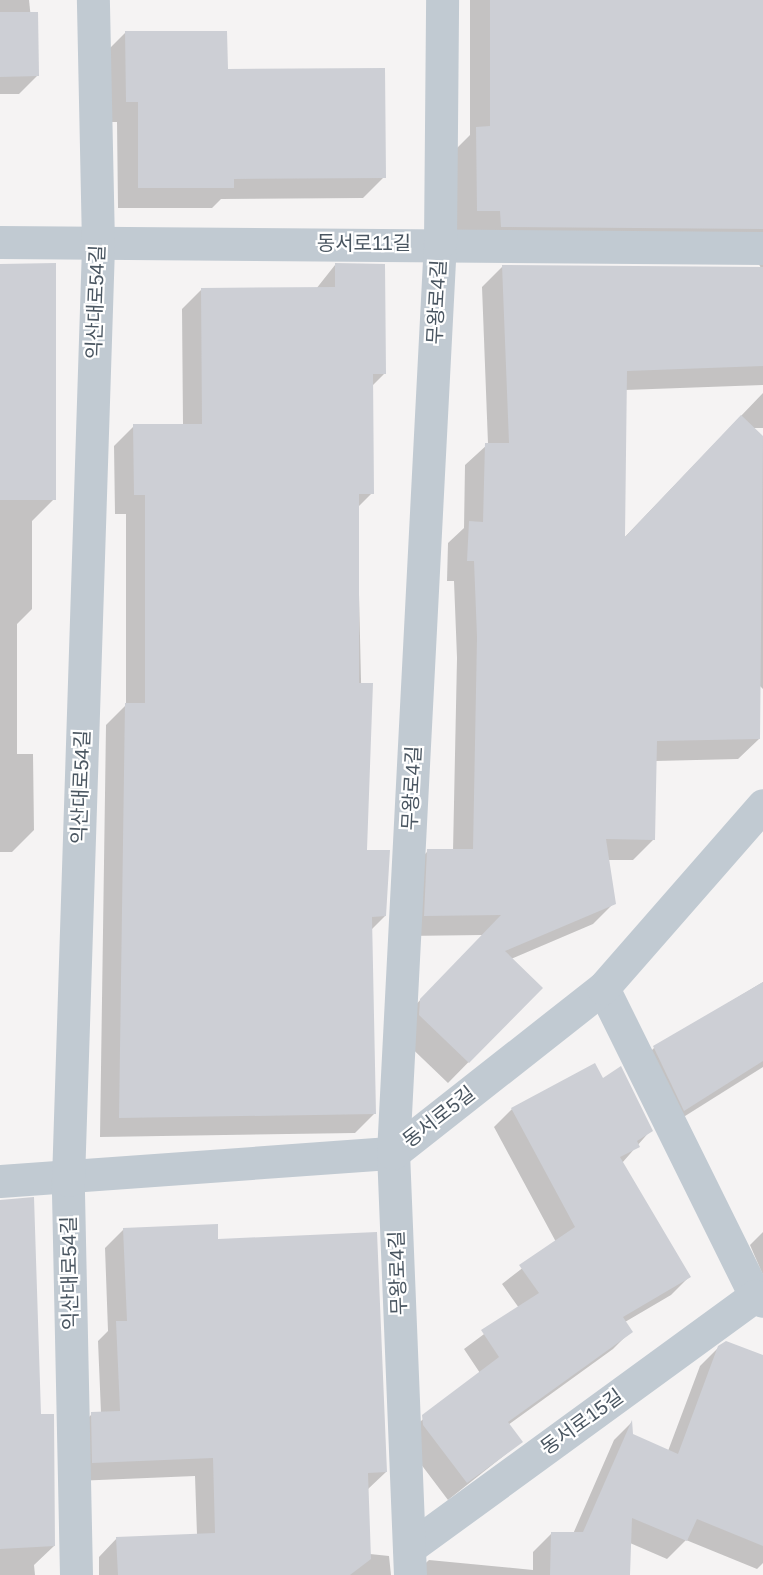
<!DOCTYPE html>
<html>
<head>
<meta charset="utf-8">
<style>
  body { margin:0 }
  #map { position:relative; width:763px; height:1575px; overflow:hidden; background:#f5f3f3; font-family:Arial,"Noto Sans KR",sans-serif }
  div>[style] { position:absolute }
  .shadow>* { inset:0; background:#0003 }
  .building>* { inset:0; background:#cdcfd5 }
  .minor>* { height:33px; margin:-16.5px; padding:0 16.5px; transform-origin:16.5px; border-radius:16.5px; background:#c1cad2 }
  span { translate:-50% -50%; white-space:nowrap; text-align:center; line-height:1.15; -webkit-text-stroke:4.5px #fff; paint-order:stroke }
  .street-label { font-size:20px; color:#4a5661 }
</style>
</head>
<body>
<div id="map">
  <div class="shadow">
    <div style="clip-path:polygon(0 0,29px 0,37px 76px,19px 94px,0 94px)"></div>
    <div style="clip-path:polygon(470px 0,763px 0,763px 385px,625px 390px,623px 539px,763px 393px,763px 428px,753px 428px,763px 438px,763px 689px,758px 684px,759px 739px,738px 759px,655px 761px,654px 839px,633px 860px,608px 860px,614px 903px,593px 924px,511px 959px,541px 988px,448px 1083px,399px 1036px,400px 1021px,483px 935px,404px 936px,407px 872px,428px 851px,453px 851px,457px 658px,454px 581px,447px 581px,448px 543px,464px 528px,465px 465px,488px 444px,482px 287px,503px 266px,761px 268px,752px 252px,456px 231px,456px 149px,470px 135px)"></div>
    <div style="clip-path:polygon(126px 32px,226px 70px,384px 177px,363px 198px,221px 199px,212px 208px,118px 208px,117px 122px,105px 122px,105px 53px)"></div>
    <div style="clip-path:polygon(0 265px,54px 499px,32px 521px,32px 609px,17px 624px,17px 754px,33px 754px,34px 830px,12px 852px,0 852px)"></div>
    <div style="clip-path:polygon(335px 265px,384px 374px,371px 387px,372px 493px,357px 508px,365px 851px,385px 916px,371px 930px,375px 1113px,355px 1133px,100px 1137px,106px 725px,126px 705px,126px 514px,115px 514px,114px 446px,134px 426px,183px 426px,182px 309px,202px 289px,316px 289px)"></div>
    <div style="clip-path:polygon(763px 982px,763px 1067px,666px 1128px,636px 1066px,654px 1048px)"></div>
    <div style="clip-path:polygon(602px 1080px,651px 1130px,622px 1163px,689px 1277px,671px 1295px,625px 1322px,631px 1331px,613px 1349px,508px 1425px,521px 1442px,448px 1500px,405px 1443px,405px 1434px,480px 1373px,464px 1349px,519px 1308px,502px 1284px,556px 1242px,494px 1127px,512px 1109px)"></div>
    <div style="clip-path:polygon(124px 1229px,217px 1240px,386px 1472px,367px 1490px,370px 1554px,389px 1556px,391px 1575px,99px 1575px,99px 1557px,117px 1538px,197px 1535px,195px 1476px,75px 1481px,74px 1432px,92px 1414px,101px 1413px,98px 1341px,108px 1331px,105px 1248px)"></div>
    <div style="clip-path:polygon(763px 1232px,763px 1275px,750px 1245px)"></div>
    <div style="clip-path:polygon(0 1233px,39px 1416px,54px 1546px,34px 1565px,35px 1575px,0 1575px)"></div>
    <div style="clip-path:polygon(719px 1347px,763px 1357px,763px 1563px,757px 1569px,686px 1540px,667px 1559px,630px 1543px,629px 1575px,413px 1575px,429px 1560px,533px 1570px,533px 1552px,552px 1533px,573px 1534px,614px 1440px,631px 1423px,632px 1435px,668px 1451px,700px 1366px)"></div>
  </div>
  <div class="building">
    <div style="clip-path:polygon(490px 0,763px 0,763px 229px,501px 227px,500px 211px,477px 211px,476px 127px,490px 126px)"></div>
    <div style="clip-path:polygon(0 12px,38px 12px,39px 76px,0 77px)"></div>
    <div style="clip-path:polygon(125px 31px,227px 31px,228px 69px,385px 68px,386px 178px,234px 179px,234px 188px,138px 188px,138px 102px,126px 102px)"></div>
    <div style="clip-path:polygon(56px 263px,56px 500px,0 500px,0 264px)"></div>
    <div style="clip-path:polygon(335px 263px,385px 264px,386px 374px,373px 374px,374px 494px,359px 494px,359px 683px,373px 683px,367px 850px,390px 850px,386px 916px,372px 917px,376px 1114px,119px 1118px,125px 703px,145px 703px,145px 495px,134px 495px,133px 424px,202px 424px,201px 288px,335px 287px)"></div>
    <div style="clip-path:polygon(502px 265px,763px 267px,763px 366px,627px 371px,625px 537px,741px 415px,763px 436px,760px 739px,657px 741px,655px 840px,606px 839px,616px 904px,505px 951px,543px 988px,469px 1063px,419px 1015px,420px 999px,501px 915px,424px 916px,427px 849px,473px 849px,477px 637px,474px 561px,467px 561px,469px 521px,483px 522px,485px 443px,509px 443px)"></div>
    <div style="clip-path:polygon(763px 982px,763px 1061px,684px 1111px,653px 1046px)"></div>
    <div style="clip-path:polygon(595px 1063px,603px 1078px,621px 1066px,653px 1131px,637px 1141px,640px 1147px,620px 1157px,691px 1277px,623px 1317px,633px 1332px,508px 1422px,523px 1442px,467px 1483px,423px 1425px,422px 1415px,499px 1357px,481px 1330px,539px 1293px,519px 1265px,575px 1227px,511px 1108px)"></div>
    <div style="clip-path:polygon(34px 1197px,41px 1414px,54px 1414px,55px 1546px,0 1549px,0 1200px)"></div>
    <div style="clip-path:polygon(218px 1224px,218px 1239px,377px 1232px,387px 1472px,368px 1473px,371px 1559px,350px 1575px,118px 1575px,116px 1537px,215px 1533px,213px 1458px,92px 1463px,91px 1412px,120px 1411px,116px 1321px,127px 1321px,123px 1228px)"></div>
    <div style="clip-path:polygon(726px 1341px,763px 1355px,763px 1546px,697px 1519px,687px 1541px,632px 1518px,630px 1575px,550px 1575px,551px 1532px,583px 1532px,632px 1420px,633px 1434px,678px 1454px,718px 1346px)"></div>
  </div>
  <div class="minor">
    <div style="left:0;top:242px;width:763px;rotate:0.45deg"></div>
    <div style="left:603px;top:988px;width:343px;rotate:63.7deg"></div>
    <div style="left:755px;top:1296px;width:9px;rotate:32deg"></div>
    <div style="left:0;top:1181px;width:394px;rotate:-4.1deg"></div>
    <div style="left:393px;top:1153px;width:267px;rotate:-38.2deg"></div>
    <div style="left:603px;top:988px;width:243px;rotate:-48.8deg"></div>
    <div style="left:409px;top:1548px;width:428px;rotate:-36.1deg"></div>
    <div style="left:76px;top:1575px;width:395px;rotate:-91.2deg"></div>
    <div style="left:68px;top:1180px;width:936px;rotate:-88.16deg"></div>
    <div style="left:98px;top:244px;width:244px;rotate:-91.2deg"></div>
    <div style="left:410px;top:1575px;width:422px;rotate:-92.3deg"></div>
    <div style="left:393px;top:1153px;width:912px;rotate:-87.05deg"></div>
    <div style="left:440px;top:242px;width:242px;rotate:-89.5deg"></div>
  </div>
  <div class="street-label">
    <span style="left:364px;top:243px">동서로11길</span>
    <span style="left:96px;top:302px;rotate:-88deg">익산대로54길</span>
    <span style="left:437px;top:302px;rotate:-87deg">무왕로4길</span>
    <span style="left:81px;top:787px;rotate:-88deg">익산대로54길</span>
    <span style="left:412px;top:788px;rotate:-87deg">무왕로4길</span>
    <span style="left:439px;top:1117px;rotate:-38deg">동서로5길</span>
    <span style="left:70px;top:1273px;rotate:-91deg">익산대로54길</span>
    <span style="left:398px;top:1273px;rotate:-92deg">무왕로4길</span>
    <span style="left:582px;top:1422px;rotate:-36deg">동서로15길</span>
  </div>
</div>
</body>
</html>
